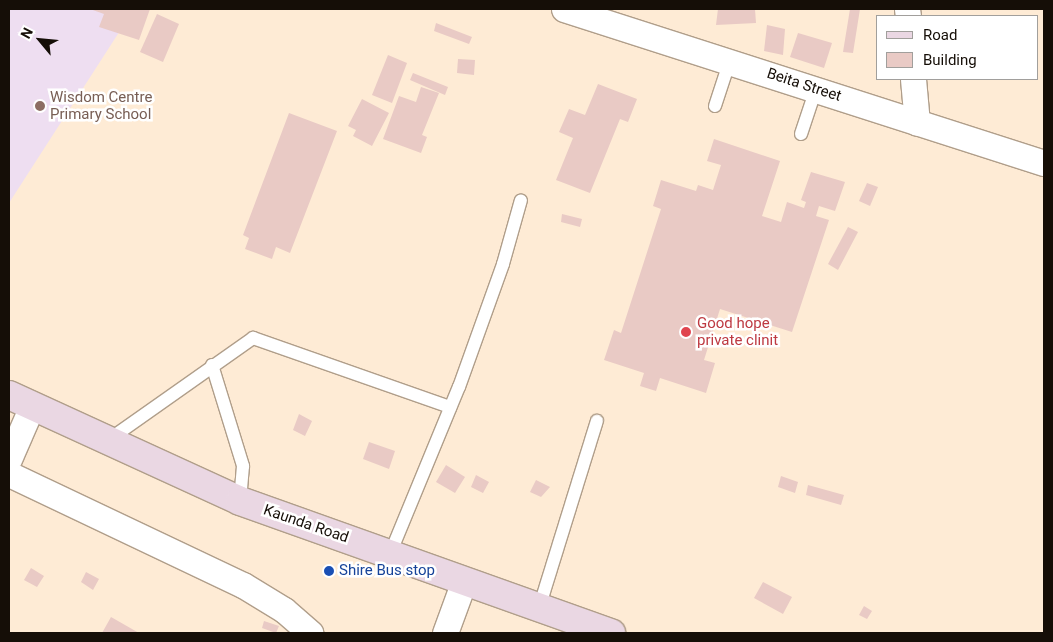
<!DOCTYPE html>
<html>
<head>
<meta charset="utf-8">
<style>
  body { margin:0 }
  #map { position:relative; width:1053px; height:642px; overflow:hidden; background:#feebd5; font-family:Roboto,sans-serif }
  div>[style] { position:absolute }
  .education>* { inset:0; background:#eedef1 }
  .building>* { inset:0; background:#e9cac5 }
  .roads { filter:drop-shadow(1px 0 #b09e8a) drop-shadow(-1px 0 #b09e8a) drop-shadow(0 1px #b09e8a) drop-shadow(0 -1px #b09e8a) }
  .lane>* { height:12px; margin:-6px; padding:0 6px; transform-origin:6px; border-radius:6px; background:#fff }
  .street>* { height:25px; margin:-12.5px; padding:0 12.5px; transform-origin:12.5px; border-radius:12.5px; background:#fff }
  .secondary>* { height:28px; margin:-14px; padding:0 14px; transform-origin:14px; border-radius:14px; background:#ead7e3 }
  .dots>* { width:14px; height:14px; translate:-50% -50%; box-sizing:border-box; border:2px solid #fff; border-radius:50% }
  span { translate:-50% -50%; white-space:nowrap; text-align:center; line-height:1.15; -webkit-text-stroke:5px #fff; paint-order:stroke }
  .street-label { font-size:15px; color:#150e07 }
  .education-label { font-size:15px; color:#785e54 }
  .left { translate:0 -50%; text-align:left }
  .health-label { font-size:15px; color:#be3a42 }
  .transit-label { font-size:15px; color:#164399 }
  .frame { position:absolute; inset:0; border:10px solid #150e07; pointer-events:none }
  .legend { position:absolute; left:876px; top:15px; width:162px; height:65px; box-sizing:border-box; background:#fff; border:1px solid #a19f9c; margin:0; padding:6px 9px; list-style:none; font-size:15px; color:#150e07 }
  .legend li { display:flex; align-items:center; gap:10px; height:25px }
  .legend b { width:25px; border:1px solid #a19f9c }
  .north { position:absolute; left:15px; top:15px; width:50px; height:50px; -webkit-text-stroke:4px #fff; paint-order:stroke; rotate:298deg; font-size:14px; font-weight:700; line-height:20px; text-align:center; color:#150e07 }
  .north::after { content:''; display:block; margin:auto; width:18px; height:22px; background:#150e07; clip-path:polygon(50% 0,100% 100%,50% 72%,0 100%) }
</style>
</head>
<body>
<div id="map">
  <div class="education">
    <div style="clip-path:polygon(9px 9px,134px 9px,9px 203px)"></div>
  </div>
  <div class="building">
    <div style="clip-path:polygon(90px 9px,150px 9px,139px 40px,99px 27px,104px 14px)"></div>
    <div style="clip-path:polygon(718px 9px,755px 9px,756px 23px,716px 25px)"></div>
    <div style="clip-path:polygon(850px 9px,860px 9px,853px 53px,843px 52px)"></div>
    <div style="clip-path:polygon(157px 14px,179px 24px,163px 62px,140px 52px)"></div>
    <div style="clip-path:polygon(436px 23px,472px 37px,469px 44px,434px 31px)"></div>
    <div style="clip-path:polygon(767px 25px,785px 29px,783px 55px,764px 51px)"></div>
    <div style="clip-path:polygon(798px 33px,832px 43px,824px 68px,790px 57px)"></div>
    <div style="clip-path:polygon(388px 55px,407px 63px,392px 103px,372px 95px)"></div>
    <div style="clip-path:polygon(458px 59px,475px 60px,474px 75px,457px 73px)"></div>
    <div style="clip-path:polygon(413px 73px,448px 87px,445px 95px,410px 80px)"></div>
    <div style="clip-path:polygon(598px 84px,637px 99px,628px 122px,620px 119px,590px 193px,556px 180px,573px 138px,559px 132px,569px 109px,585px 115px)"></div>
    <div style="clip-path:polygon(421px 87px,439px 93px,422px 135px,427px 137px,421px 153px,383px 139px,399px 96px,416px 102px)"></div>
    <div style="clip-path:polygon(362px 99px,389px 113px,372px 146px,353px 136px,356px 130px,348px 126px)"></div>
    <div style="clip-path:polygon(289px 113px,337px 131px,290px 253px,276px 247px,272px 259px,245px 249px,249px 238px,243px 235px)"></div>
    <div style="clip-path:polygon(714px 139px,780px 161px,762px 216px,781px 222px,787px 202px,804px 208px,806px 202px,801px 200px,811px 172px,845px 182px,835px 211px,819px 206px,816px 216px,829px 220px,792px 332px,720px 309px,704px 360px,715px 363px,706px 393px,660px 378px,656px 391px,640px 386px,644px 373px,604px 360px,614px 330px,621px 333px,661px 209px,653px 206px,661px 180px,696px 191px,698px 185px,713px 190px,721px 165px,707px 161px)"></div>
    <div style="clip-path:polygon(867px 183px,878px 187px,870px 206px,859px 201px)"></div>
    <div style="clip-path:polygon(562px 214px,582px 219px,580px 227px,561px 222px)"></div>
    <div style="clip-path:polygon(848px 227px,858px 232px,838px 270px,828px 264px)"></div>
    <div style="clip-path:polygon(299px 414px,312px 421px,305px 436px,293px 430px)"></div>
    <div style="clip-path:polygon(369px 442px,395px 451px,389px 469px,363px 459px)"></div>
    <div style="clip-path:polygon(446px 465px,465px 477px,455px 493px,436px 482px)"></div>
    <div style="clip-path:polygon(476px 475px,489px 482px,483px 493px,471px 487px)"></div>
    <div style="clip-path:polygon(781px 476px,798px 482px,795px 493px,778px 487px)"></div>
    <div style="clip-path:polygon(536px 480px,550px 487px,541px 497px,530px 492px)"></div>
    <div style="clip-path:polygon(808px 485px,844px 495px,841px 505px,806px 495px)"></div>
    <div style="clip-path:polygon(31px 568px,44px 576px,37px 587px,24px 580px)"></div>
    <div style="clip-path:polygon(86px 572px,99px 579px,93px 590px,81px 582px)"></div>
    <div style="clip-path:polygon(763px 582px,792px 597px,783px 614px,754px 598px)"></div>
    <div style="clip-path:polygon(864px 606px,872px 611px,867px 619px,859px 615px)"></div>
    <div style="clip-path:polygon(111px 617px,139px 633px,102px 633px)"></div>
    <div style="clip-path:polygon(264px 621px,279px 626px,276px 633px,262px 628px)"></div>
  </div>
  <div class="roads">
    <div class="lane">
      <div style="left:715px;top:106px;width:48px;rotate:-71.9deg"></div>
      <div style="left:801px;top:134px;width:47px;rotate:-71.6deg"></div>
      <div style="left:212px;top:365px;width:106px;rotate:72.9deg"></div>
      <div style="left:243px;top:466px;width:35px;rotate:95deg"></div>
      <div style="left:107px;top:441px;width:179px;rotate:-35.2deg"></div>
      <div style="left:253px;top:338px;width:209px;rotate:19.3deg"></div>
      <div style="left:390px;top:554px;width:181px;rotate:-67.6deg"></div>
      <div style="left:459px;top:387px;width:131px;rotate:-70.3deg"></div>
      <div style="left:503px;top:264px;width:66px;rotate:-74.3deg"></div>
      <div style="left:539px;top:608px;width:196px;rotate:-72.8deg"></div>
    </div>
    <div class="street">
      <div style="left:564px;top:9px;width:504px;rotate:17.79deg"></div>
      <div style="left:907px;top:9px;width:7px;rotate:82deg"></div>
      <div style="left:913px;top:79px;width:44px;rotate:84.8deg"></div>
      <div style="left:9px;top:459px;width:58px;rotate:-66.5deg"></div>
      <div style="left:9px;top:474px;width:259px;rotate:25.4deg"></div>
      <div style="left:243px;top:585px;width:48px;rotate:31.4deg"></div>
      <div style="left:284px;top:610px;width:35px;rotate:41deg"></div>
      <div style="left:445px;top:633px;width:55px;rotate:-69.9deg"></div>
    </div>
    <div class="secondary">
      <div style="left:9px;top:395px;width:254px;rotate:24.6deg"></div>
      <div style="left:240px;top:501px;width:394px;rotate:19.6deg"></div>
    </div>
  </div>
  <div class="dots">
    <div style="left:40px;top:106px;background:#8d6e63"></div>
    <div style="left:686px;top:332px;background:#e0444e"></div>
    <div style="left:329px;top:571px;background:#1a4fb4"></div>
  </div>
  <div class="street-label">
    <span style="left:804px;top:85px;rotate:18deg">Beita Street</span>
    <span style="left:306px;top:524px;rotate:19deg">Kaunda Road</span>
  </div>
  <div class="education-label">
    <span class="left" style="left:50px;top:106px">Wisdom Centre<br>Primary School</span>
  </div>
  <div class="health-label">
    <span class="left" style="left:697px;top:332px">Good hope<br>private clinit</span>
  </div>
  <div class="transit-label">
    <span class="left" style="left:339px;top:571px">Shire Bus stop</span>
  </div>
  <div class="frame"></div>
  <ul class="legend">
  <li><b style="height:6px;background:#ead7e3"></b>Road</li>
  <li><b style="height:14px;background:#e9cac5"></b>Building</li>
  </ul>
  <div class="north">N</div>
</div>
</body>
</html>
